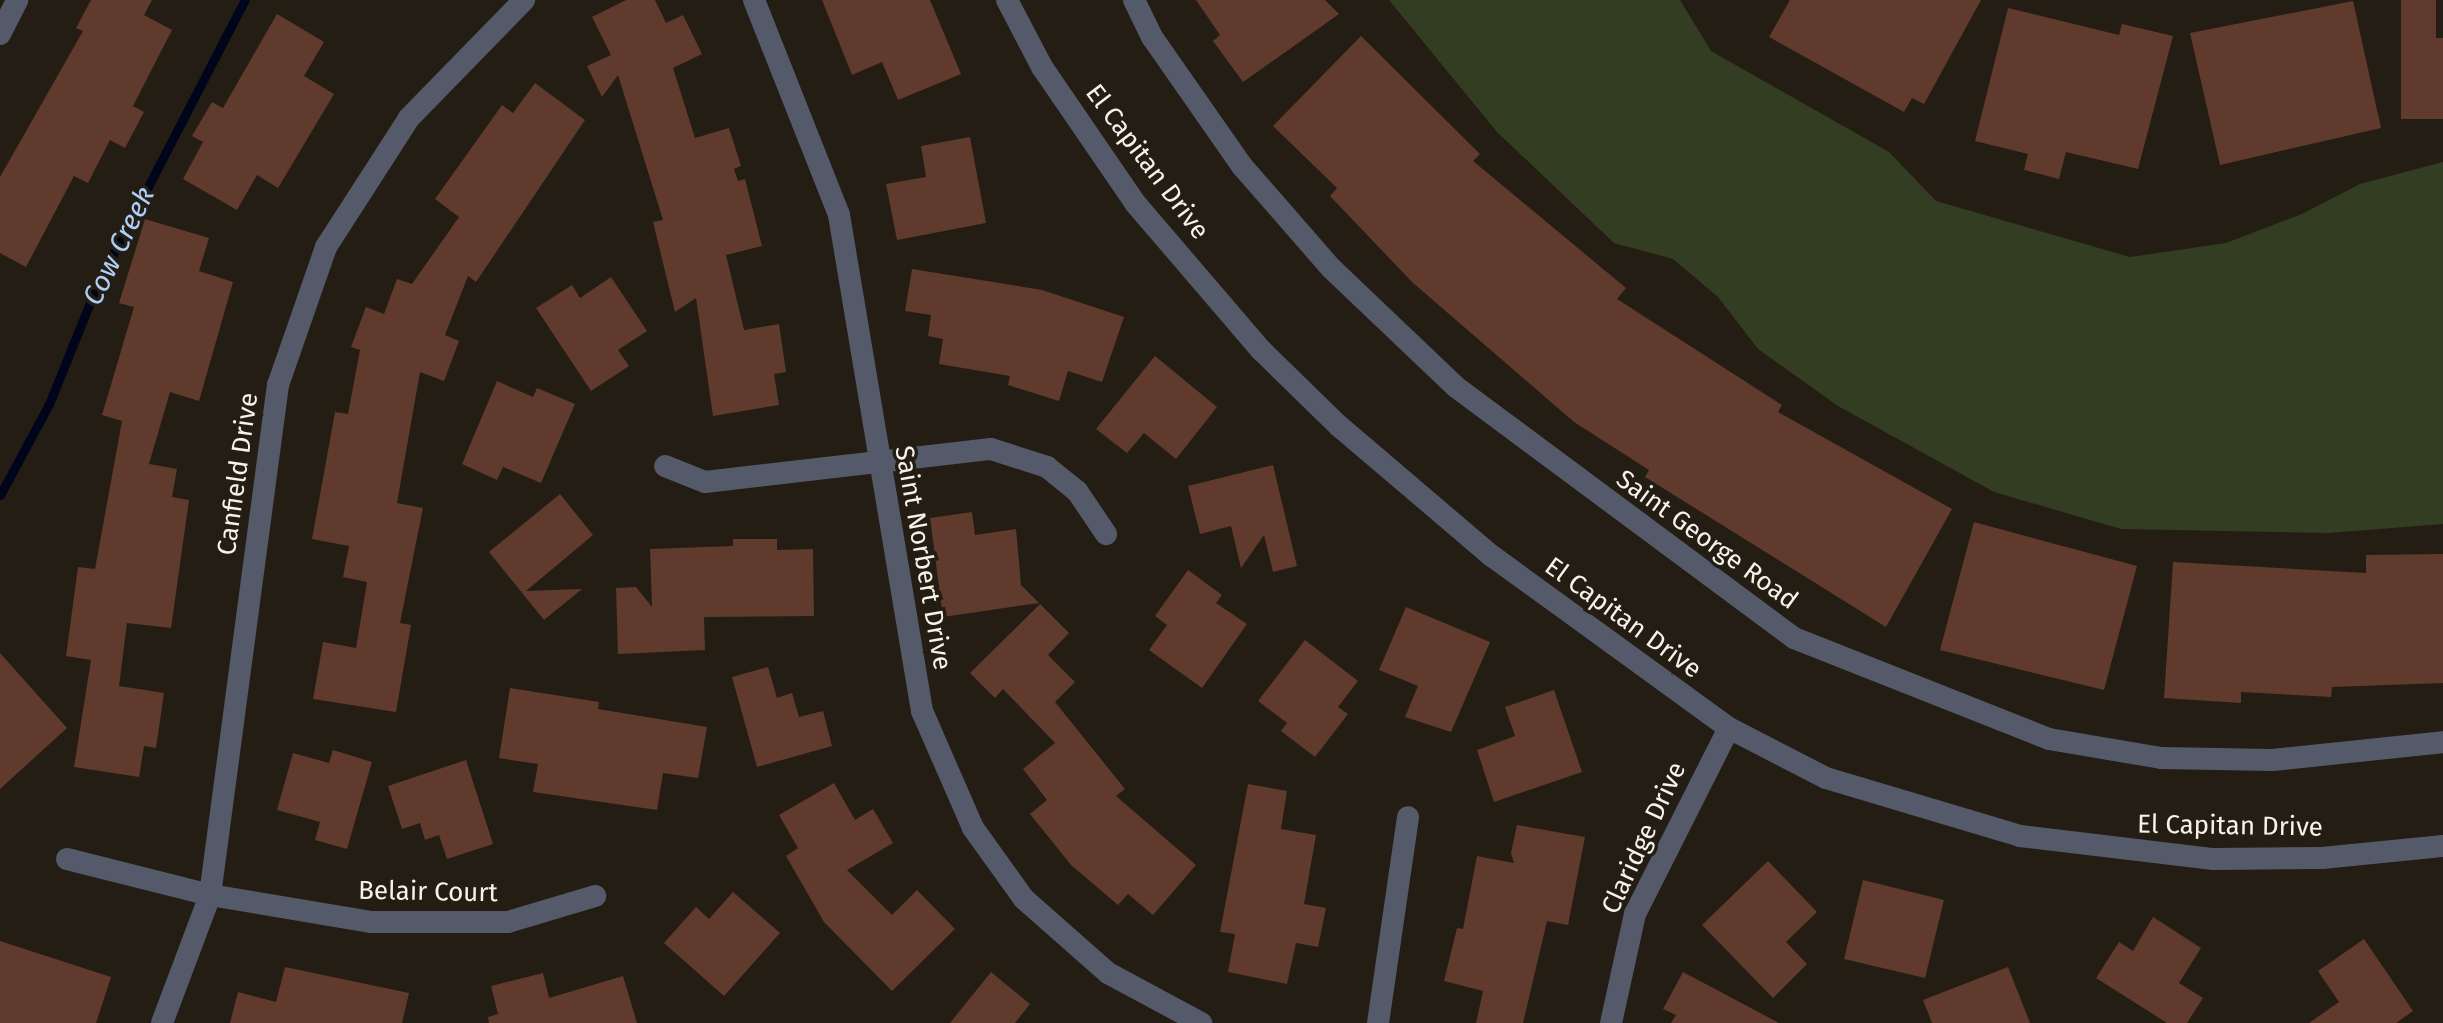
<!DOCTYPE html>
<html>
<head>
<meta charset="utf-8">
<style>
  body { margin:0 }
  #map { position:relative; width:2443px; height:1023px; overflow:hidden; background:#241d13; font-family:"Fira Sans",sans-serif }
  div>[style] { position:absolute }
  .green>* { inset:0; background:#333d21 }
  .stream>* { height:9px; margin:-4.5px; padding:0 4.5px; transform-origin:4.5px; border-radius:4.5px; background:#00051c }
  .building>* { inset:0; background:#603a2d }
  .minor>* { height:22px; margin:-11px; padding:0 11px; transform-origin:11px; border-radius:11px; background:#545a69 }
  .tertiary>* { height:22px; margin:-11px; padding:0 11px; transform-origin:11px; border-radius:11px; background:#545a69 }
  span { translate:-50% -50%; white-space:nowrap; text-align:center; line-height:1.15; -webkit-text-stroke:7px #241d13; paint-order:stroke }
  .street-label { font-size:26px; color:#f7f3eb }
  .water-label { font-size:28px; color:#aecefa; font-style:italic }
</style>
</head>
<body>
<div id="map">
  <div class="green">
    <div style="clip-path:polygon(1389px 0,1680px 0,1711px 51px,1889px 152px,1936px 201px,2130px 257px,2226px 243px,2302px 214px,2360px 184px,2443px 162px,2443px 524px,2329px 533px,2121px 529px,1994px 492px,1838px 406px,1758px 349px,1718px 297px,1673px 259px,1614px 243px,1497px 132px)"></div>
  </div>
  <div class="stream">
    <div style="left:0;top:495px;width:103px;rotate:-61.7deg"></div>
    <div style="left:49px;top:404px;width:128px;rotate:-68deg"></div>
    <div style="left:97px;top:285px;width:321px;rotate:-62.6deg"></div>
  </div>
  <div class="building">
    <div style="clip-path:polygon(91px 0,152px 0,144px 15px,172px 30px,133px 106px,144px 112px,125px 148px,110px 140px,88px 183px,74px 176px,26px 267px,0 253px,0 177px,83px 31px,76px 28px)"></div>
    <div style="clip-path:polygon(626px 0,655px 0,666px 23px,683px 15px,702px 54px,673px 68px,695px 138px,729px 128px,741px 166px,734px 169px,738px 181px,745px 179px,762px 246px,726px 255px,744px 330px,779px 324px,786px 372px,774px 374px,779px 405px,713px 416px,696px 298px,675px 312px,653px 222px,663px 220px,618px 75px,602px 97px,587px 66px,611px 55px,592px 17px)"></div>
    <div style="clip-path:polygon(822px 0,930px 0,961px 74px,898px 100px,882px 62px,852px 75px)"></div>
    <div style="clip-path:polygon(1196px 0,1325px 0,1339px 14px,1243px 82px,1213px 41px,1220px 35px)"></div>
    <div style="clip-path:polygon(1790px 0,1981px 0,1924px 104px,1912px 98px,1904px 112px,1769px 37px)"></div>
    <div style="clip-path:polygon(2401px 0,2436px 0,2436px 38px,2443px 38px,2443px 119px,2401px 119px)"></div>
    <div style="clip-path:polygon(2353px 1px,2381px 128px,2220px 165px,2190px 33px)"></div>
    <div style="clip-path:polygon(2008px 8px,2119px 35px,2122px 24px,2173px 36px,2138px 169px,2066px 152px,2059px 179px,2024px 170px,2028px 154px,1975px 141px)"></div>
    <div style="clip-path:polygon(277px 14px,324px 42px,304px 76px,334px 94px,278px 188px,257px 175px,237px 210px,183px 179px,203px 142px,192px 136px,212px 102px,223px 108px)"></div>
    <div style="clip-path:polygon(1361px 36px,1480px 154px,1473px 161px,1626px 288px,1617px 299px,1782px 405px,1778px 412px,1952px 509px,1886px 627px,1645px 477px,1649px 470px,1574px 422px,1412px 282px,1330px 196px,1337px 188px,1273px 126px)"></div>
    <div style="clip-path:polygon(535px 83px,585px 120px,476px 282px,468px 276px,445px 335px,459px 341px,444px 381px,420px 372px,397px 503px,423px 508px,400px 623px,411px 625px,396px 712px,313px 699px,323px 642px,356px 648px,367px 582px,343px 577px,349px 546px,312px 539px,335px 412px,348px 414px,360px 350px,351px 347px,366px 307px,384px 314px,397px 279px,412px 284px,459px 217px,435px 199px,502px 105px,513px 113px)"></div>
    <div style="clip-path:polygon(970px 137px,986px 223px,897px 240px,886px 184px,926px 177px,921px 146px)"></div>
    <div style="clip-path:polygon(145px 219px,209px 238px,199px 271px,233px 282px,199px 401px,170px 392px,149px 464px,177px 469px,172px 497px,189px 500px,171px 628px,127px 623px,119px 686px,164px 693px,156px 748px,144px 746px,139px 777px,74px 767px,91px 660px,66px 656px,78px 567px,95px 569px,122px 421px,102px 415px,134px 307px,119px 303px)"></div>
    <div style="clip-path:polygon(912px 269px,1042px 290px,1124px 317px,1102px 382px,1068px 371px,1059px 401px,1008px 385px,1010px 376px,939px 364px,943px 339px,928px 336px,931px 315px,905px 311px)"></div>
    <div style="clip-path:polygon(611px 277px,647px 331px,618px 350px,629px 366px,591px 391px,536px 308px,572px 285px,580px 298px)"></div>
    <div style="clip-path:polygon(1155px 356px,1217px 407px,1176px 459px,1144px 433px,1127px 453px,1096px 429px)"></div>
    <div style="clip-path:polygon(497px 381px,533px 397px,537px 388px,575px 404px,541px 483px,503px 467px,497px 480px,462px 464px)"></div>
    <div style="clip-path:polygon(1273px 465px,1297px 566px,1273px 572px,1264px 535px,1241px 568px,1231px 526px,1200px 534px,1188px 486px)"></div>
    <div style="clip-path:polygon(560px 494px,593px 535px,526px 591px,582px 589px,544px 620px,489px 552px)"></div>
    <div style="clip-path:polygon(972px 512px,975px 535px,1016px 529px,1021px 585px,1039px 603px,943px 617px,930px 518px)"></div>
    <div style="clip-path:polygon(1974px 522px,2137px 566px,2104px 690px,1940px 650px)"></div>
    <div style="clip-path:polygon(733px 539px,777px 539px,777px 550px,813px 549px,814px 616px,704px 617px,705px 650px,618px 654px,616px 588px,636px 587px,652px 607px,650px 549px,733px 546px)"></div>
    <div style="clip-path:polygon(2443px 554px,2443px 683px,2332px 687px,2331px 697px,2241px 692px,2241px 703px,2164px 698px,2173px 562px,2366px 573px,2366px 555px)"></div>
    <div style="clip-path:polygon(1188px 570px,1222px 595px,1216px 603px,1247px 624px,1202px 688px,1149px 650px,1167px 625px,1155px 616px)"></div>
    <div style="clip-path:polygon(1040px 604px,1069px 633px,1048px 655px,1075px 682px,1055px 702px,1125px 789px,1116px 796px,1196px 865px,1153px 915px,1128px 894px,1118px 905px,1071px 865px,1030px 814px,1047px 800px,1023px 769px,1055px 743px,1003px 689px,995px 698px,970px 673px)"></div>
    <div style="clip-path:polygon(1406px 607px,1490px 642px,1451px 732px,1405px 717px,1418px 686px,1379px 670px)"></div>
    <div style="clip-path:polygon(1305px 640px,1358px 681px,1338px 707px,1348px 714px,1315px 757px,1281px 731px,1287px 723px,1258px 701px)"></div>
    <div style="clip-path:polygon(0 653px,67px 728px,0 789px)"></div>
    <div style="clip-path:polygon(768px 667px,777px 698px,792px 693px,799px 717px,823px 711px,832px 746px,757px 767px,732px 677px)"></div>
    <div style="clip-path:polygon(510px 688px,599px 702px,598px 709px,707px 727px,698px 778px,663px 773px,657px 810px,533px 792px,538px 764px,499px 758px)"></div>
    <div style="clip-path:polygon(1554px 690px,1582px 772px,1494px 802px,1477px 750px,1515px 736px,1505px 707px)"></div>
    <div style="clip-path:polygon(333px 750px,372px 762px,347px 849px,315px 840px,320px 822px,277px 810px,293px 753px,329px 763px)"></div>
    <div style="clip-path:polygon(466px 760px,493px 844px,447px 859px,439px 835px,425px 840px,420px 823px,402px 829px,388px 786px)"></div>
    <div style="clip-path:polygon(834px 783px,855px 820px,873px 809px,893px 843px,847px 870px,892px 915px,917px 890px,955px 929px,892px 991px,824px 922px,786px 856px,798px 848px,779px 815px)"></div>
    <div style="clip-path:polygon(1248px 784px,1287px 791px,1281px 829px,1316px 835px,1304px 904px,1326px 908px,1318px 947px,1296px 943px,1287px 984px,1228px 972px,1235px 934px,1220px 932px)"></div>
    <div style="clip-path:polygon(1517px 825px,1585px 837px,1568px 925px,1547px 921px,1523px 1023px,1476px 1023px,1483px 991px,1444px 981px,1457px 928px,1463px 929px,1477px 856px,1514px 863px,1511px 853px)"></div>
    <div style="clip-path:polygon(1768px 861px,1817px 912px,1786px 942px,1807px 964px,1773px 998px,1702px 925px)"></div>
    <div style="clip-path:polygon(1863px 880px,1944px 900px,1925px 978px,1844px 959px)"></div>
    <div style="clip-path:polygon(733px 892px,780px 933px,724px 996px,664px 943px,696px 907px,709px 919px)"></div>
    <div style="clip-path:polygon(2153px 917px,2201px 948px,2179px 983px,2203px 998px,2187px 1023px,2167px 1023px,2096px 978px,2119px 942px,2133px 951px)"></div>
    <div style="clip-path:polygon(2364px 939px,2413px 1011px,2396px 1023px,2309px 1023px,2339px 1002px,2318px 971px)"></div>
    <div style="clip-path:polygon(0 941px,111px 977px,96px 1023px,0 1023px)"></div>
    <div style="clip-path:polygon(285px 967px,409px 993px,402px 1023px,230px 1023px,238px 992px,276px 1002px)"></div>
    <div style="clip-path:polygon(2008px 967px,2030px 1023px,1932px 1023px,1923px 1000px)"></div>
    <div style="clip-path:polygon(991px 972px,1030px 1004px,1015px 1023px,950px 1023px)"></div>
    <div style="clip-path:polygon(1683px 972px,1779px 1023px,1671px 1023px,1676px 1015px,1663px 1009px)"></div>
    <div style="clip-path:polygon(543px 973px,549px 998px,623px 976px,637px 1023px,489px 1023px,488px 1017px,498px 1014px,491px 986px)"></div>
  </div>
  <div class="minor">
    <div style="left:754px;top:0;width:231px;rotate:68.4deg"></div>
    <div style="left:839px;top:215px;width:503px;rotate:80.5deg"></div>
    <div style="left:922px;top:711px;width:128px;rotate:66.4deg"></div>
    <div style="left:973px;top:828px;width:87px;rotate:54.3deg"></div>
    <div style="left:1024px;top:899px;width:112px;rotate:41.4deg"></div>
    <div style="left:1108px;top:973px;width:106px;rotate:28.3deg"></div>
    <div style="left:1134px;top:0;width:41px;rotate:64.1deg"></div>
    <div style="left:1152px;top:37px;width:157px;rotate:55.1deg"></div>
    <div style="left:1242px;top:166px;width:135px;rotate:48.9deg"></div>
    <div style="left:1331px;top:268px;width:173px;rotate:43.6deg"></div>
    <div style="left:1456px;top:387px;width:421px;rotate:36.6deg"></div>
    <div style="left:1794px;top:638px;width:274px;rotate:21.6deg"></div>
    <div style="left:2049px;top:739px;width:114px;rotate:9.6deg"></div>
    <div style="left:2161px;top:758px;width:112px;rotate:1deg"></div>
    <div style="left:2273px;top:760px;width:171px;rotate:-6deg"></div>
    <div style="left:0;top:34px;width:38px;rotate:-63deg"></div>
    <div style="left:665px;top:466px;width:43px;rotate:21.8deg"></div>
    <div style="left:705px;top:482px;width:288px;rotate:-6.6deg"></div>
    <div style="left:991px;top:449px;width:59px;rotate:17.8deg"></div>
    <div style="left:1047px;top:467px;width:38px;rotate:39deg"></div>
    <div style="left:1077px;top:491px;width:52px;rotate:56deg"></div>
    <div style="left:67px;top:859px;width:147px;rotate:14.1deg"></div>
    <div style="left:210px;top:895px;width:164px;rotate:9.5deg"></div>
    <div style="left:372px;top:922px;width:136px"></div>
    <div style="left:508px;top:922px;width:91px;rotate:-16.6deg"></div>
    <div style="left:162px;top:1023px;width:137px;rotate:-69.4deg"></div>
    <div style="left:210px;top:895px;width:515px;rotate:-82.41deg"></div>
    <div style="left:278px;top:385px;width:146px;rotate:-70.8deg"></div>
    <div style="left:326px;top:247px;width:153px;rotate:-57.2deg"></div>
    <div style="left:409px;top:118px;width:165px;rotate:-45.7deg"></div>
    <div style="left:1378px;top:1023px;width:208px;rotate:-81.7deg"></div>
    <div style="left:1611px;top:1023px;width:112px;rotate:-77.6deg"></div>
    <div style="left:1635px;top:914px;width:208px;rotate:-63.2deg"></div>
  </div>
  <div class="tertiary">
    <div style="left:1007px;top:0;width:76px;rotate:62.4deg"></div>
    <div style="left:1042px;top:67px;width:165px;rotate:55.6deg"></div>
    <div style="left:1135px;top:203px;width:194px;rotate:49.4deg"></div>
    <div style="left:1261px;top:350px;width:109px;rotate:44.3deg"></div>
    <div style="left:1339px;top:426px;width:201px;rotate:40.4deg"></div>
    <div style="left:1492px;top:556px;width:293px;rotate:36deg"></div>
    <div style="left:1729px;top:728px;width:109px;rotate:27.3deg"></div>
    <div style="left:1826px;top:778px;width:202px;rotate:16.6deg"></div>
    <div style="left:2020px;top:836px;width:195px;rotate:6.8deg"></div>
    <div style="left:2214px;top:859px;width:108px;rotate:-0.5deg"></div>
    <div style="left:2322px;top:858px;width:122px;rotate:-5.7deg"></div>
  </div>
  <div class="street-label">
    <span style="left:1147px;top:162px;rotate:53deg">El Capitan Drive</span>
    <span style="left:238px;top:474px;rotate:-82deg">Canfield Drive</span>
    <span style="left:1707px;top:540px;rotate:36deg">Saint George Road</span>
    <span style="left:923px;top:558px;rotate:80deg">Saint Norbert Drive</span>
    <span style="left:1623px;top:618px;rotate:36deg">El Capitan Drive</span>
    <span style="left:2230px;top:826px;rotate:1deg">El Capitan Drive</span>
    <span style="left:1644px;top:838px;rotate:-65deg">Claridge Drive</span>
    <span style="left:428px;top:892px;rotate:1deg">Belair Court</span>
  </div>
  <div class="water-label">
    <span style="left:119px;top:246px;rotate:-64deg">Cow Creek</span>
  </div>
</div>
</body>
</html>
